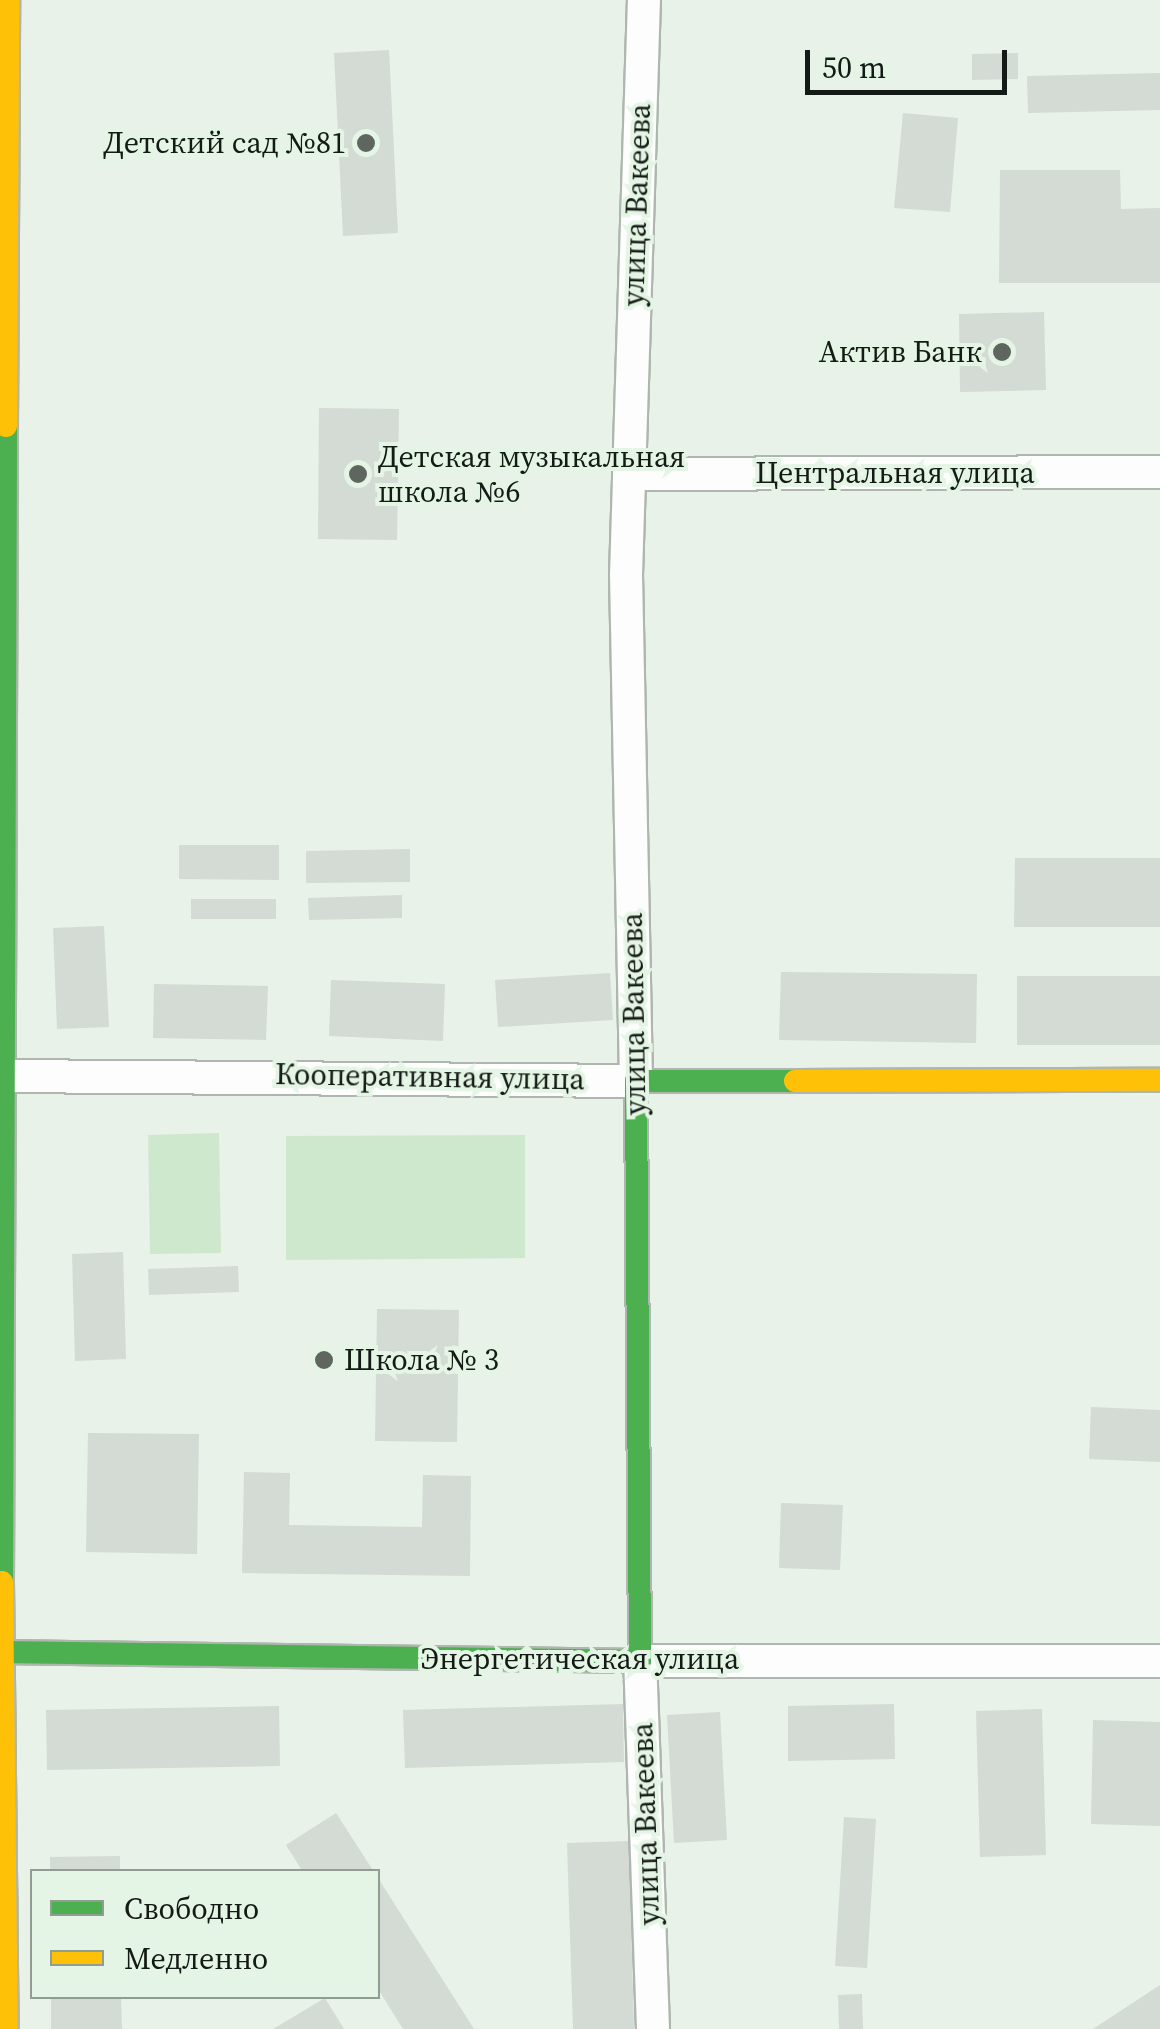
<!DOCTYPE html>
<html>
<head>
<meta charset="utf-8">
<style>
  body { margin:0 }
  #map { position:relative; width:1160px; height:2029px; overflow:hidden; background:#e8f2e8; font-family:"Source Serif 4",serif }
  div>[style] { position:absolute }
  .green>* { inset:0; background:#cee8ce }
  .building>* { inset:0; background:#d3dbd4 }
  .roads { filter:drop-shadow(2px 0 #afb6af) drop-shadow(-2px 0 #afb6af) drop-shadow(0 2px #afb6af) drop-shadow(0 -2px #afb6af) }
  .street>* { height:32px; margin:-16px; padding:0 16px; transform-origin:16px; border-radius:16px; background:#fcfdfc }
  .fast>* { height:22px; margin:-11px; padding:0 11px; transform-origin:11px; border-radius:11px; background:#4caf50 }
  .slow>* { height:22px; margin:-11px; padding:0 11px; transform-origin:11px; border-radius:11px; background:#ffc107 }
  .dots>* { width:28px; height:28px; translate:-50% -50%; box-sizing:border-box; border:5px solid #e5f5e5; border-radius:50% }
  span { translate:-50% -50%; white-space:nowrap; text-align:center; line-height:1.15; -webkit-text-stroke:8px #e5f5e5; paint-order:stroke }
  .poi-label { font-size:30px; color:#141a15 }
  .right { translate:-100% -50%; text-align:right }
  .left { translate:0 -50%; text-align:left }
  .street-label { font-size:30px; color:#141a15 }
  .legend { position:absolute; left:30px; top:1869px; width:350px; height:130px; box-sizing:border-box; background:#e5f5e5; border:2px solid #919d92; margin:0; padding:12px 18px; list-style:none; font-size:30px; color:#141a15 }
  .legend li { display:flex; align-items:center; gap:20px; height:50px }
  .legend b { width:50px; border:2px solid #919d92 }
  .scale { position:absolute; left:805px; top:50px; width:202px; height:45px; box-sizing:border-box; border:5px solid #141a15; border-top:0; padding-left:12px; font-size:30px; line-height:35px; white-space:nowrap; color:#141a15; -webkit-text-stroke:8px #e5f5e5; paint-order:stroke }
</style>
</head>
<body>
<div id="map">
  <div class="green">
    <div style="clip-path:polygon(219px 1133px,221px 1253px,150px 1254px,148px 1135px)"></div>
    <div style="clip-path:polygon(525px 1135px,525px 1258px,286px 1260px,286px 1136px)"></div>
  </div>
  <div class="building">
    <div style="clip-path:polygon(389px 50px,398px 233px,343px 236px,334px 53px)"></div>
    <div style="clip-path:polygon(1018px 53px,1018px 79px,972px 80px,972px 54px)"></div>
    <div style="clip-path:polygon(1160px 73px,1160px 110px,1028px 113px,1027px 76px)"></div>
    <div style="clip-path:polygon(903px 113px,958px 118px,950px 212px,894px 208px)"></div>
    <div style="clip-path:polygon(1000px 170px,1120px 170px,1121px 209px,1160px 208px,1160px 283px,999px 283px)"></div>
    <div style="clip-path:polygon(1044px 312px,1046px 390px,960px 392px,959px 314px)"></div>
    <div style="clip-path:polygon(319px 408px,399px 409px,397px 540px,318px 539px)"></div>
    <div style="clip-path:polygon(179px 845px,279px 845px,279px 880px,179px 879px)"></div>
    <div style="clip-path:polygon(410px 849px,410px 882px,306px 883px,306px 851px)"></div>
    <div style="clip-path:polygon(1015px 858px,1160px 858px,1160px 927px,1014px 927px)"></div>
    <div style="clip-path:polygon(402px 895px,402px 918px,309px 920px,308px 898px)"></div>
    <div style="clip-path:polygon(191px 899px,276px 899px,276px 919px,191px 919px)"></div>
    <div style="clip-path:polygon(104px 926px,109px 1027px,57px 1029px,53px 928px)"></div>
    <div style="clip-path:polygon(781px 972px,977px 974px,976px 1043px,779px 1040px)"></div>
    <div style="clip-path:polygon(610px 973px,613px 1020px,498px 1027px,495px 980px)"></div>
    <div style="clip-path:polygon(1017px 976px,1160px 976px,1160px 1045px,1017px 1045px)"></div>
    <div style="clip-path:polygon(331px 980px,445px 984px,443px 1041px,329px 1036px)"></div>
    <div style="clip-path:polygon(154px 984px,268px 986px,266px 1040px,153px 1038px)"></div>
    <div style="clip-path:polygon(123px 1252px,126px 1359px,75px 1361px,72px 1254px)"></div>
    <div style="clip-path:polygon(238px 1266px,239px 1292px,149px 1295px,148px 1269px)"></div>
    <div style="clip-path:polygon(377px 1309px,459px 1310px,457px 1442px,375px 1441px)"></div>
    <div style="clip-path:polygon(1091px 1407px,1160px 1410px,1160px 1462px,1089px 1459px)"></div>
    <div style="clip-path:polygon(88px 1433px,199px 1434px,197px 1554px,86px 1552px)"></div>
    <div style="clip-path:polygon(244px 1472px,290px 1473px,289px 1525px,422px 1527px,423px 1475px,471px 1476px,470px 1576px,242px 1573px)"></div>
    <div style="clip-path:polygon(781px 1503px,843px 1505px,840px 1570px,779px 1568px)"></div>
    <div style="clip-path:polygon(623px 1704px,624px 1762px,405px 1768px,403px 1710px)"></div>
    <div style="clip-path:polygon(894px 1704px,895px 1759px,788px 1761px,788px 1706px)"></div>
    <div style="clip-path:polygon(279px 1706px,280px 1766px,47px 1770px,46px 1710px)"></div>
    <div style="clip-path:polygon(1042px 1709px,1046px 1855px,980px 1857px,976px 1711px)"></div>
    <div style="clip-path:polygon(720px 1712px,727px 1840px,674px 1843px,667px 1715px)"></div>
    <div style="clip-path:polygon(1093px 1720px,1160px 1722px,1160px 1826px,1091px 1824px)"></div>
    <div style="clip-path:polygon(336px 1813px,374px 1872px,303px 1872px,286px 1845px)"></div>
    <div style="clip-path:polygon(844px 1817px,876px 1819px,867px 1968px,835px 1966px)"></div>
    <div style="clip-path:polygon(629px 1841px,634px 2029px,573px 2029px,567px 1843px)"></div>
    <div style="clip-path:polygon(120px 1856px,120px 1872px,50px 1872px,50px 1857px)"></div>
    <div style="clip-path:polygon(378px 1878px,474px 2029px,403px 2029px,378px 1989px)"></div>
    <div style="clip-path:polygon(1160px 1985px,1160px 2029px,1093px 2029px)"></div>
    <div style="clip-path:polygon(862px 1994px,863px 2029px,839px 2029px,838px 1995px)"></div>
    <div style="clip-path:polygon(51px 1996px,121px 1996px,122px 2029px,51px 2029px)"></div>
    <div style="clip-path:polygon(325px 1998px,344px 2029px,273px 2029px)"></div>
  </div>
  <div class="roads">
    <div class="street">
      <div style="left:629px;top:474px;width:531px;rotate:-0.22deg"></div>
      <div style="left:2px;top:1076px;width:634px;rotate:0.45deg"></div>
      <div style="left:636px;top:1081px;width:506px;rotate:-91.13deg"></div>
      <div style="left:626px;top:575px;width:575px;rotate:-88.21deg"></div>
      <div style="left:653px;top:2029px;width:368px;rotate:-92deg"></div>
      <div style="left:640px;top:1661px;width:520px"></div>
    </div>
    <div class="fast">
      <div style="left:2px;top:1582px;width:1156px;rotate:-89.8deg"></div>
      <div style="left:0;top:1652px;width:640px;rotate:0.81deg"></div>
      <div style="left:640px;top:1661px;width:580px;rotate:-90.4deg"></div>
      <div style="left:636px;top:1081px;width:159px"></div>
    </div>
    <div class="slow">
      <div style="left:6px;top:426px;width:426px;rotate:-89.7deg"></div>
      <div style="left:795px;top:1081px;width:365px;rotate:-0.2deg"></div>
      <div style="left:2px;top:1582px;width:447px;rotate:89.4deg"></div>
    </div>
  </div>
  <div class="dots">
    <div style="left:366px;top:143px;background:#5e665f"></div>
    <div style="left:1002px;top:352px;background:#5e665f"></div>
    <div style="left:358px;top:474px;background:#5e665f"></div>
    <div style="left:324px;top:1360px;background:#5e665f"></div>
  </div>
  <div class="poi-label">
    <span class="right" style="left:346px;top:143px">Детский сад №81</span>
    <span class="right" style="left:982px;top:352px">Актив Банк</span>
    <span class="left" style="left:378px;top:474px">Детская музыкальная<br>школа №6</span>
    <span class="left" style="left:344px;top:1360px">Школа № 3</span>
  </div>
  <div class="street-label">
    <span style="left:637px;top:205px;rotate:-88deg">улица Вакеева</span>
    <span style="left:895px;top:473px">Центральная улица</span>
    <span style="left:634px;top:1014px;rotate:-91deg">улица Вакеева</span>
    <span style="left:430px;top:1077px;rotate:1deg">Кооперативная улица</span>
    <span style="left:580px;top:1659px">Энергетическая улица</span>
    <span style="left:646px;top:1824px;rotate:-92deg">улица Вакеева</span>
  </div>
  <ul class="legend">
  <li><b style="height:12px;background:#4caf50"></b>Свободно</li>
  <li><b style="height:12px;background:#ffc107"></b>Медленно</li>
  </ul>
  <div class="scale">50 m</div>
</div>
</body>
</html>
